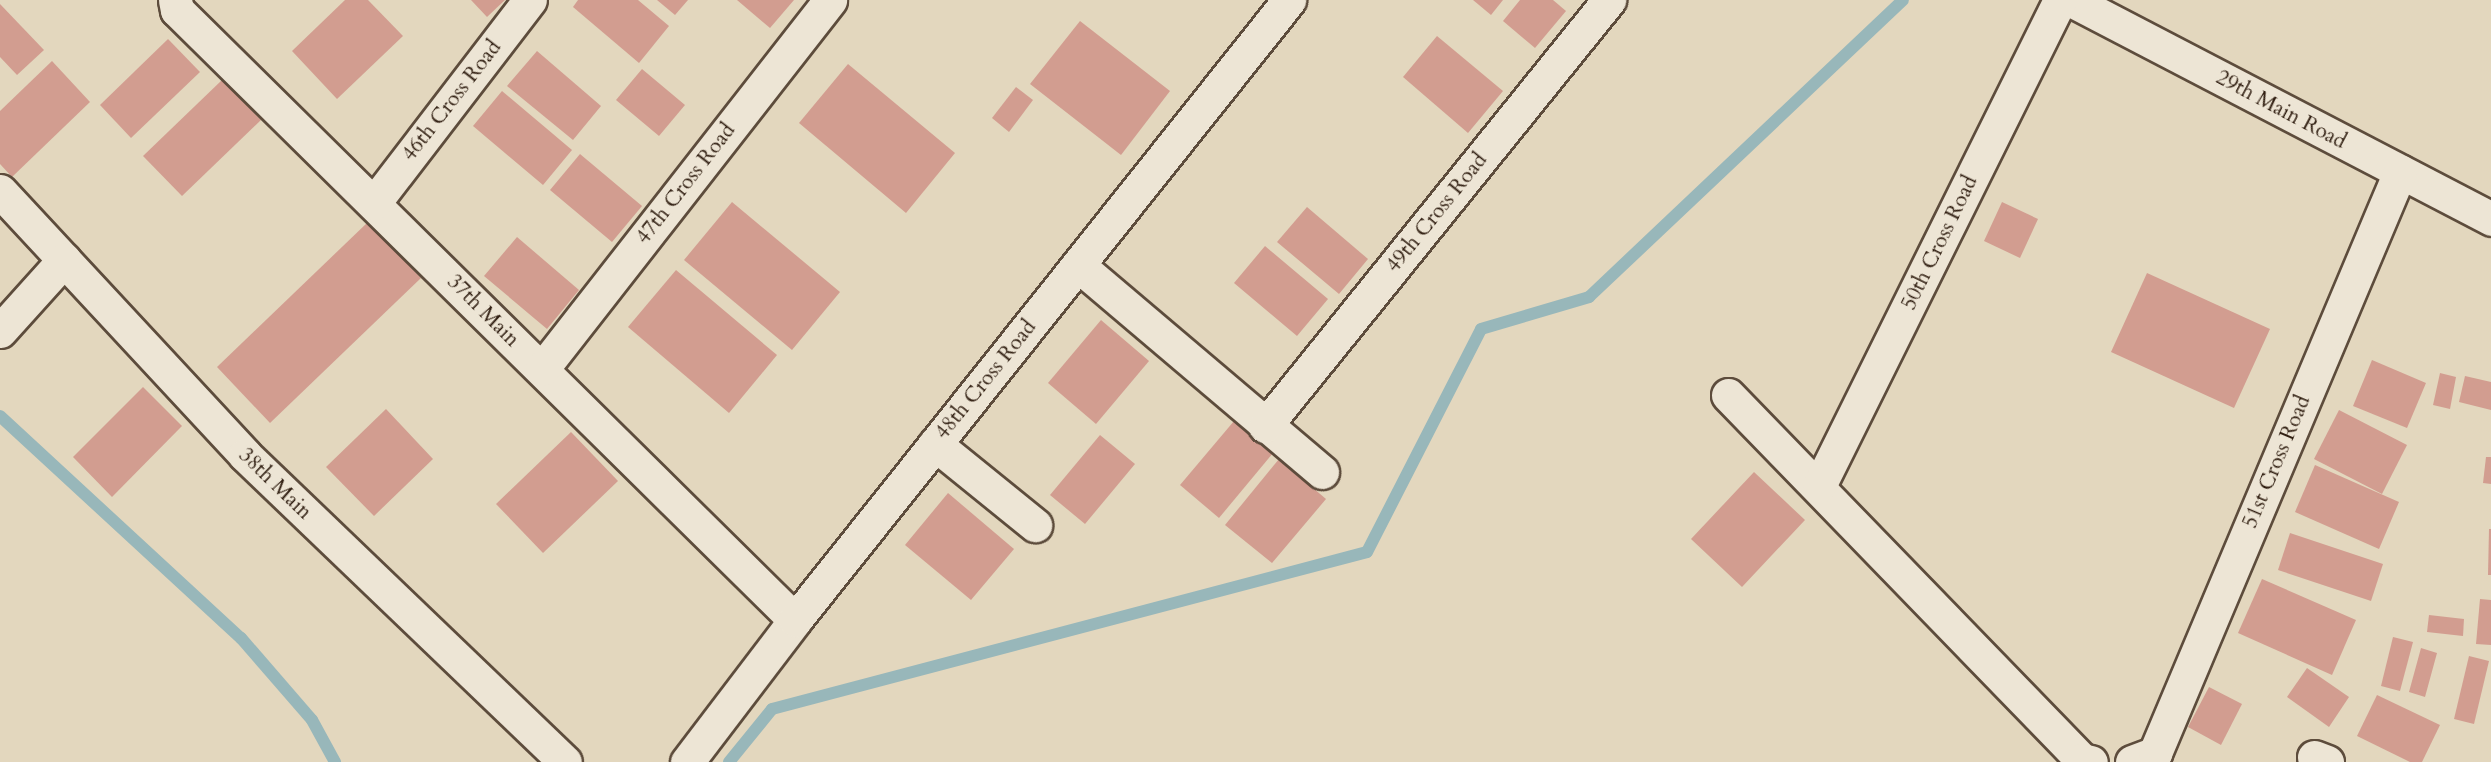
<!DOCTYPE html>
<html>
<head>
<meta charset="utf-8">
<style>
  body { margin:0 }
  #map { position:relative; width:2491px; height:762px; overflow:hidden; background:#e3d7be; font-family:Cardo,serif }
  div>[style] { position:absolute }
  .stream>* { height:12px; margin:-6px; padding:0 6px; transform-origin:6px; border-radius:6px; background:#98b7ba }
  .building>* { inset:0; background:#d29d90 }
  .roads { filter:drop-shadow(2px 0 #5d4c3c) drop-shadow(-2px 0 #5d4c3c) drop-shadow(0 2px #5d4c3c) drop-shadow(0 -2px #5d4c3c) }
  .street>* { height:33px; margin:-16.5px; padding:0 16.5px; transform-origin:16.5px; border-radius:16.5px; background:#ede5d5 }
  span { translate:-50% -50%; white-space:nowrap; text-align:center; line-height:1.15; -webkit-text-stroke:4.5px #ede5d5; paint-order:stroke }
  .street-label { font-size:21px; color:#301e11 }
</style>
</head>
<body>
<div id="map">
  <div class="stream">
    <div style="left:0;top:416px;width:328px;rotate:42.7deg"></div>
    <div style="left:241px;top:638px;width:108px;rotate:49.1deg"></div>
    <div style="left:312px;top:720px;width:48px;rotate:61.3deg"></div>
    <div style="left:729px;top:762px;width:68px;rotate:-50.9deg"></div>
    <div style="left:772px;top:709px;width:615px;rotate:-14.78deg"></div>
    <div style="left:1367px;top:552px;width:250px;rotate:-62.9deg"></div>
    <div style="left:1481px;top:329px;width:113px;rotate:-16.5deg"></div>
    <div style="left:1589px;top:297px;width:432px;rotate:-43.4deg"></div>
  </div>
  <div class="building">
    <div style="clip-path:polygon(345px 0,368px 0,403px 36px,337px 99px,292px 51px)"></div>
    <div style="clip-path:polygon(471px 0,505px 0,487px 17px)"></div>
    <div style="clip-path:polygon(578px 0,638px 0,669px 26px,639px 63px,573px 7px)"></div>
    <div style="clip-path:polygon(657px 0,688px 0,675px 15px)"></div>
    <div style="clip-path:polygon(737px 0,794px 0,770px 28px)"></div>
    <div style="clip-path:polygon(1473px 0,1503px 0,1491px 15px)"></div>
    <div style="clip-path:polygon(1520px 0,1553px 0,1566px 11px,1535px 48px,1503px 21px)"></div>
    <div style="clip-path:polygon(0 4px,44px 50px,17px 75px,0 57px)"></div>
    <div style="clip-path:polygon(1080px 21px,1170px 91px,1121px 155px,1030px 84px)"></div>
    <div style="clip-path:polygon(1437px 36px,1503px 91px,1468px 133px,1403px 77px)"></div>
    <div style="clip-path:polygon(168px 39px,200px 72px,131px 138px,100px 105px)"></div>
    <div style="clip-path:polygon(537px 51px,601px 106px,573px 140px,507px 86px)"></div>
    <div style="clip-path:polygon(52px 61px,90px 102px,12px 177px,0 164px,0 111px)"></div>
    <div style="clip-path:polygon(848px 64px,955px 153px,906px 213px,799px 123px)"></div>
    <div style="clip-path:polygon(642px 69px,685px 105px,659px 136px,616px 100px)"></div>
    <div style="clip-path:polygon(222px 80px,261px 120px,182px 196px,143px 156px)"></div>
    <div style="clip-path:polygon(1016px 87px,1033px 100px,1009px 132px,992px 118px)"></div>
    <div style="clip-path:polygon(502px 91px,572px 150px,543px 185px,473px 126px)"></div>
    <div style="clip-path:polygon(580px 154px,642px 206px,612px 242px,550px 190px)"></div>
    <div style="clip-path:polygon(732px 202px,840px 292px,792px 350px,684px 260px)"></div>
    <div style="clip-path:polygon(2002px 202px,2038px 219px,2020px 258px,1984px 241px)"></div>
    <div style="clip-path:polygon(1307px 207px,1368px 259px,1339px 294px,1277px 242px)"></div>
    <div style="clip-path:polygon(368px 222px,421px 278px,270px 423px,217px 367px)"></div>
    <div style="clip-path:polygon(517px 237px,579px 290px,547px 329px,484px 276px)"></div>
    <div style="clip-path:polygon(1265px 246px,1328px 299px,1297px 336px,1234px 283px)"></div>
    <div style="clip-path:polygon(676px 270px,777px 355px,729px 413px,628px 327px)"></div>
    <div style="clip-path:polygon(2147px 273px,2270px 329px,2234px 408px,2111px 352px)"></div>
    <div style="clip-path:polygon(1101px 320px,1149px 361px,1096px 424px,1048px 383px)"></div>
    <div style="clip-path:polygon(2372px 360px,2426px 383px,2407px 428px,2353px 406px)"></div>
    <div style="clip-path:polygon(2440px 373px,2456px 377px,2450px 409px,2433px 405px)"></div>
    <div style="clip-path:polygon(2465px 376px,2491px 382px,2491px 410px,2459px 402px)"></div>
    <div style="clip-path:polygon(143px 387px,182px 426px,112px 497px,73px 457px)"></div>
    <div style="clip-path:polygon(386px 409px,433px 459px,374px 516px,326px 467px)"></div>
    <div style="clip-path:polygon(2339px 410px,2407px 445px,2382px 494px,2314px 459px)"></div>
    <div style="clip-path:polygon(1234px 421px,1273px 453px,1219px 518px,1180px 485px)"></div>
    <div style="clip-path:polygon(571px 432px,618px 481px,543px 553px,496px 504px)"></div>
    <div style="clip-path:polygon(1100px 435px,1135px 464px,1085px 524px,1050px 495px)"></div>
    <div style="clip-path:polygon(2486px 457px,2491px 457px,2491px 484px,2483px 483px)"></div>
    <div style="clip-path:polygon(1279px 459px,1326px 499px,1272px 563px,1225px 525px)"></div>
    <div style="clip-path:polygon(2315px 465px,2399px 502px,2379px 549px,2295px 512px)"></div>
    <div style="clip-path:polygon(1754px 472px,1805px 520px,1742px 587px,1691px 539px)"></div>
    <div style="clip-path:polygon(948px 493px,1014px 549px,971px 600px,905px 545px)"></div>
    <div style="clip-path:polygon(2489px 529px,2491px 529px,2491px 575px,2488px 575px)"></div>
    <div style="clip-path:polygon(2290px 533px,2383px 564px,2371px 601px,2278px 570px)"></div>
    <div style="clip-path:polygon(2262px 579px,2356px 620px,2332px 675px,2238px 633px)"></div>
    <div style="clip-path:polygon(2480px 599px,2491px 600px,2491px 645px,2476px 644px)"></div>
    <div style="clip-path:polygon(2429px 615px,2464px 619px,2463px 636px,2427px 632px)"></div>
    <div style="clip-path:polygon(2393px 637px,2413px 642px,2400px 691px,2381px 686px)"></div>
    <div style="clip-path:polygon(2421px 648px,2437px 653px,2425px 697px,2409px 692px)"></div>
    <div style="clip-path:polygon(2469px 656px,2489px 661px,2474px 724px,2454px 719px)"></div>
    <div style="clip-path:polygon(2307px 668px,2349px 697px,2329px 727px,2287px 697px)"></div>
    <div style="clip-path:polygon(2209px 687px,2242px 704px,2221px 745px,2188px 727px)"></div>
    <div style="clip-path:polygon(2377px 695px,2440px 725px,2422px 762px,2410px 762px,2357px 736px)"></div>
  </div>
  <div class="roads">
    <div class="street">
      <div style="left:175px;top:0;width:10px;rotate:79deg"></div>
      <div style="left:177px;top:10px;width:868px;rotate:44.63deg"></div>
      <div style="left:2071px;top:0;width:474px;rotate:27.5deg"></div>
      <div style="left:0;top:191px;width:360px;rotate:47.1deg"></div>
      <div style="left:245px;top:455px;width:443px;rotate:43.8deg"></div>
      <div style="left:374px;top:203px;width:256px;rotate:-52.5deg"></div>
      <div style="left:1078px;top:265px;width:320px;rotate:40.3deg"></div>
      <div style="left:0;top:331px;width:96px;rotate:-48deg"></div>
      <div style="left:542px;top:369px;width:468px;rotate:-52deg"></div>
      <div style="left:1728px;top:395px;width:508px;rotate:45.88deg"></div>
      <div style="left:2082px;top:760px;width:9px;rotate:13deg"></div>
      <div style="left:1265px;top:426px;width:548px;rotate:-51.08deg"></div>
      <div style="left:935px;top:444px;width:129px;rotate:39deg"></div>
      <div style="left:1819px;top:486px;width:542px;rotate:-63.62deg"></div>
      <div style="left:2314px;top:757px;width:14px;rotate:21deg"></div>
      <div style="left:687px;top:762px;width:178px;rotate:-52.7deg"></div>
      <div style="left:795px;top:620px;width:793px;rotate:-51.45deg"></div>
      <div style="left:2132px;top:762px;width:25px;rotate:-21deg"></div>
      <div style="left:2155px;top:753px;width:631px;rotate:-67.14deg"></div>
    </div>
  </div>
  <div class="street-label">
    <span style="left:452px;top:101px;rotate:-52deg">46th Cross Road</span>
    <span style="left:2281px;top:110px;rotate:28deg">29th Main Road</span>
    <span style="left:686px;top:184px;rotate:-52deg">47th Cross Road</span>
    <span style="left:1437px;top:213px;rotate:-51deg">49th Cross Road</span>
    <span style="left:1940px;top:243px;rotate:-64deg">50th Cross Road</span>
    <span style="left:483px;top:311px;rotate:45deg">37th Main</span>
    <span style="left:986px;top:380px;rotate:-51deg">48th Cross Road</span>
    <span style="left:2277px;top:462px;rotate:-67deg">51st Cross Road</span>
    <span style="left:275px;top:484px;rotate:44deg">38th Main</span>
  </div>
</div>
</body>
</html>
